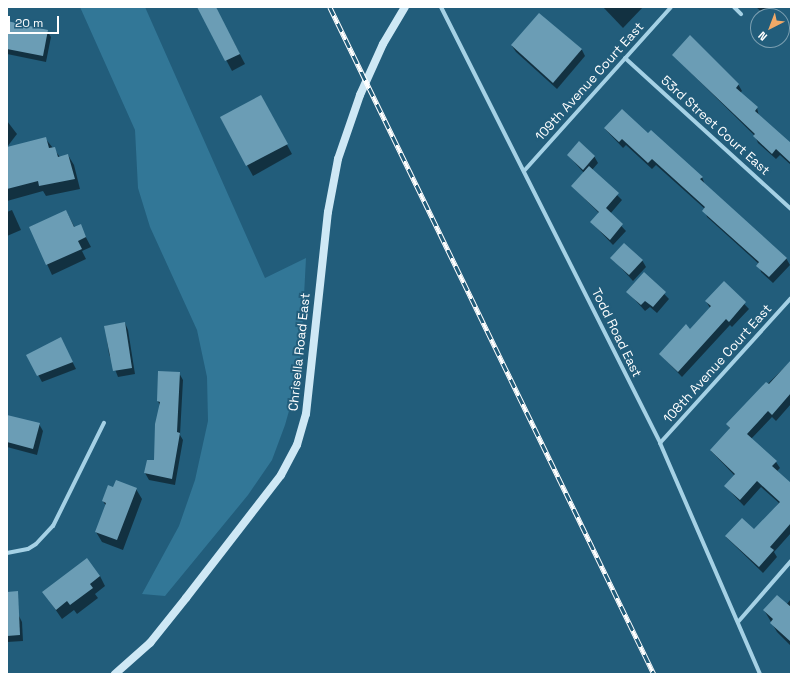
<!DOCTYPE html>
<html>
<head>
<meta charset="utf-8">
<style>
  body { margin:0 }
  #map { position:relative; width:798px; height:681px; overflow:hidden; background:#225d7b; font-family:"Space Grotesk",sans-serif }
  div>[style] { position:absolute }
  .green>* { inset:0; background:#327797 }
  .shadow>* { inset:0; background:#0007 }
  .building>* { inset:0; background:#6b9db5 }
  .street>* { height:4px; margin:-2px; padding:0 2px; transform-origin:2px; border-radius:2px; background:#a5d1e5 }
  .secondary>* { height:8px; margin:-4px; padding:0 4px; transform-origin:4px; border-radius:4px; background:#cee8f5 }
  .rail>* { height:4.5px; margin-top:-2.25px; transform-origin:0; background:repeating-linear-gradient(90deg,#225d7b 0 9px,#fff 0 18px); box-sizing:border-box; border-block:1px solid #fff }
  span { translate:-50% -50%; white-space:nowrap; text-align:center; line-height:1.15; -webkit-text-stroke:4px #225d7b; paint-order:stroke }
  .street-label { font-size:13px; color:#fff }
  .frame { position:absolute; inset:0; border:8px solid #fff; pointer-events:none }
  .north { position:absolute; left:750px; top:8px; width:40px; height:40px; box-sizing:border-box; background:#225d7b; border:1px solid #7a9eb0; border-radius:50%; rotate:222deg; font-size:11px; font-weight:700; line-height:16px; text-align:center; color:#fff }
  .north::after { content:''; display:block; margin:auto; width:14px; height:18px; background:#f1a967; clip-path:polygon(50% 0,100% 100%,50% 72%,0 100%) }
  .scale { position:absolute; left:8px; top:16px; width:51px; height:18px; box-sizing:border-box; border:2px solid #fff; border-top:0; padding-left:5px; font-size:12px; line-height:14px; white-space:nowrap; color:#fff; -webkit-text-stroke:3px #225d7b; paint-order:stroke }
</style>
</head>
<body>
<div id="map">
  <div class="green">
    <div style="clip-path:polygon(80px 7px,145px 7px,265px 278px,306px 258px,300px 372px,285px 425px,272px 460px,248px 495px,165px 596px,142px 594px,179px 526px,195px 480px,208px 421px,207px 377px,197px 330px,150px 227px,138px 188px,135px 130px)"></div>
  </div>
  <div class="shadow">
    <div style="clip-path:polygon(198px 7px,215px 7px,245px 64px,232px 71px)"></div>
    <div style="clip-path:polygon(603px 7px,643px 7px,623px 28px)"></div>
    <div style="clip-path:polygon(756px 7px,770px 7px,764px 14px)"></div>
    <div style="clip-path:polygon(539px 15px,582px 50px,585px 56px,557px 89px,516px 52px,512px 46px)"></div>
    <div style="clip-path:polygon(7px 31px,47px 31px,51px 37px,46px 62px,7px 54px)"></div>
    <div style="clip-path:polygon(673px 55px,738px 84px,742px 91px,740px 93px,757px 108px,759px 116px,791px 145px,791px 165px,780px 155px,776px 159px,758px 143px,755px 136px)"></div>
    <div style="clip-path:polygon(266px 106px,292px 154px,253px 176px,221px 118px)"></div>
    <div style="clip-path:polygon(7px 121px,17px 134px,7px 147px)"></div>
    <div style="clip-path:polygon(605px 129px,648px 134px,702px 177px,705px 185px,786px 258px,790px 265px,773px 283px,761px 272px,759px 264px,707px 217px,705px 209px,656px 165px,652px 169px,626px 145px,623px 148px)"></div>
    <div style="clip-path:polygon(45px 138px,60px 157px,68px 155px,74px 165px,80px 189px,46px 196px,43px 191px,7px 201px,7px 148px)"></div>
    <div style="clip-path:polygon(568px 155px,594px 156px,598px 163px,592px 170px,622px 200px,610px 214px,626px 231px,613px 245px,591px 222px,599px 213px,572px 186px,584px 173px)"></div>
    <div style="clip-path:polygon(12px 210px,21px 230px,7px 236px,7px 212px)"></div>
    <div style="clip-path:polygon(66px 211px,75px 228px,80px 226px,91px 247px,82px 251px,86px 259px,52px 275px,30px 227px)"></div>
    <div style="clip-path:polygon(612px 258px,642px 260px,646px 267px,633px 281px)"></div>
    <div style="clip-path:polygon(644px 273px,669px 299px,657px 313px,650px 307px,645px 311px,628px 292px)"></div>
    <div style="clip-path:polygon(724px 283px,749px 309px,732px 327px,730px 325px,682px 377px,660px 354px,690px 330px,710px 308px,706px 301px)"></div>
    <div style="clip-path:polygon(125px 323px,128px 330px,135px 374px,118px 377px,109px 354px,105px 326px)"></div>
    <div style="clip-path:polygon(64px 345px,76px 369px,42px 382px,28px 356px)"></div>
    <div style="clip-path:polygon(791px 361px,791px 404px,776px 421px,772px 417px,751px 439px,776px 462px,780px 468px,777px 471px,791px 484px,791px 533px,774px 552px,777px 557px,763px 573px,726px 537px,754px 531px,779px 503px,761px 487px,744px 506px,725px 486px,735px 476px,711px 451px,730px 429px,727px 424px)"></div>
    <div style="clip-path:polygon(179px 373px,183px 380px,180px 435px,183px 440px,175px 485px,149px 480px,145px 473px,155px 461px,160px 406px,158px 401px)"></div>
    <div style="clip-path:polygon(7px 418px,39px 424px,43px 431px,37px 455px,7px 447px)"></div>
    <div style="clip-path:polygon(114px 488px,136px 489px,142px 499px,123px 550px,102px 542px,96px 532px,106px 506px,103px 501px)"></div>
    <div style="clip-path:polygon(100px 576px,105px 586px,95px 594px,98px 598px,77px 614px,74px 610px,62px 619px,44px 593px)"></div>
    <div style="clip-path:polygon(791px 599px,791px 646px,777px 632px,764px 610px,786px 605px)"></div>
    <div style="clip-path:polygon(7px 616px,19px 616px,22px 622px,23px 641px,7px 642px)"></div>
  </div>
  <div class="building">
    <div style="clip-path:polygon(197px 7px,216px 7px,240px 54px,225px 61px)"></div>
    <div style="clip-path:polygon(539px 13px,582px 49px,553px 83px,511px 45px)"></div>
    <div style="clip-path:polygon(7px 21px,48px 30px,43px 56px,7px 49px)"></div>
    <div style="clip-path:polygon(690px 35px,739px 84px,736px 88px,758px 107px,755px 111px,791px 143px,791px 163px,776px 149px,772px 154px,753px 136px,755px 134px,672px 55px)"></div>
    <div style="clip-path:polygon(261px 95px,288px 144px,246px 166px,220px 117px)"></div>
    <div style="clip-path:polygon(622px 109px,648px 133px,651px 130px,703px 177px,700px 179px,787px 258px,769px 277px,756px 266px,759px 262px,702px 211px,705px 207px,652px 159px,648px 163px,622px 139px,619px 142px,604px 128px)"></div>
    <div style="clip-path:polygon(46px 137px,49px 148px,55px 147px,58px 157px,68px 154px,75px 179px,39px 186px,38px 181px,7px 189px,7px 147px)"></div>
    <div style="clip-path:polygon(579px 141px,595px 156px,583px 170px,567px 155px)"></div>
    <div style="clip-path:polygon(589px 166px,619px 193px,606px 208px,623px 224px,610px 240px,590px 222px,599px 212px,571px 186px)"></div>
    <div style="clip-path:polygon(66px 210px,74px 227px,81px 224px,86px 237px,78px 241px,82px 249px,46px 265px,29px 227px)"></div>
    <div style="clip-path:polygon(624px 243px,643px 260px,629px 275px,610px 258px)"></div>
    <div style="clip-path:polygon(644px 272px,666px 292px,653px 307px,645px 301px,641px 305px,626px 292px)"></div>
    <div style="clip-path:polygon(724px 281px,746px 302px,729px 322px,726px 319px,678px 372px,659px 354px,686px 324px,690px 329px,711px 306px,705px 301px)"></div>
    <div style="clip-path:polygon(125px 322px,132px 368px,113px 371px,104px 326px)"></div>
    <div style="clip-path:polygon(61px 337px,73px 362px,37px 376px,26px 355px)"></div>
    <div style="clip-path:polygon(791px 360px,791px 393px,772px 415px,768px 411px,747px 434px,777px 461px,772px 466px,791px 483px,791px 523px,770px 547px,774px 550px,759px 567px,725px 536px,742px 518px,754px 529px,780px 502px,757px 481px,740px 500px,724px 486px,735px 474px,710px 450px,730px 428px,726px 424px,766px 382px,769px 384px)"></div>
    <div style="clip-path:polygon(158px 371px,180px 372px,177px 432px,180px 433px,172px 479px,144px 473px,147px 460px,154px 460px,155px 424px,160px 402px,157px 401px)"></div>
    <div style="clip-path:polygon(7px 415px,40px 423px,33px 449px,7px 442px)"></div>
    <div style="clip-path:polygon(116px 480px,137px 488px,117px 540px,95px 532px,106px 503px,102px 501px,108px 485px,113px 487px)"></div>
    <div style="clip-path:polygon(87px 558px,100px 576px,90px 584px,93px 588px,70px 605px,67px 601px,56px 610px,42px 592px)"></div>
    <div style="clip-path:polygon(18px 591px,20px 635px,7px 636px,7px 592px)"></div>
    <div style="clip-path:polygon(777px 595px,791px 607px,791px 642px,770px 623px,773px 619px,763px 610px)"></div>
  </div>
  <div class="street">
    <div style="left:441px;top:7px;width:488px;rotate:63.3deg"></div>
    <div style="left:660px;top:443px;width:252px;rotate:66.6deg"></div>
    <div style="left:734px;top:7px;width:10px;rotate:45deg"></div>
    <div style="left:625px;top:58px;width:224px;rotate:42.3deg"></div>
    <div style="left:524px;top:171px;width:220px;rotate:-48.1deg"></div>
    <div style="left:660px;top:443px;width:195px;rotate:-47.9deg"></div>
    <div style="left:7px;top:553px;width:21px;rotate:-11deg"></div>
    <div style="left:28px;top:549px;width:9px;rotate:-32deg"></div>
    <div style="left:36px;top:544px;width:25px;rotate:-47deg"></div>
    <div style="left:53px;top:526px;width:115px;rotate:-63.7deg"></div>
    <div style="left:738px;top:622px;width:81px;rotate:-49deg"></div>
  </div>
  <div class="secondary">
    <div style="left:115px;top:674px;width:47px;rotate:-41.5deg"></div>
    <div style="left:150px;top:643px;width:58px;rotate:-51.3deg"></div>
    <div style="left:186px;top:598px;width:155px;rotate:-52.3deg"></div>
    <div style="left:281px;top:475px;width:34px;rotate:-62deg"></div>
    <div style="left:297px;top:445px;width:32px;rotate:-74deg"></div>
    <div style="left:306px;top:414px;width:203px;rotate:-83.8deg"></div>
    <div style="left:328px;top:212px;width:54px;rotate:-79.3deg"></div>
    <div style="left:338px;top:159px;width:68px;rotate:-71deg"></div>
    <div style="left:360px;top:95px;width:56px;rotate:-65.7deg"></div>
    <div style="left:383px;top:44px;width:43px;rotate:-59.3deg"></div>
  </div>
  <div class="rail">
    <div style="left:330px;top:7px;width:742px;rotate:64.09deg"></div>
  </div>
  <div class="street-label">
    <span style="left:590px;top:82px;rotate:-48deg">109th Avenue Court East</span>
    <span style="left:715px;top:126px;rotate:42deg">53rd Street Court East</span>
    <span style="left:616px;top:333px;rotate:64deg">Todd Road East</span>
    <span style="left:300px;top:352px;rotate:-84deg">Chrisella Road East</span>
    <span style="left:718px;top:364px;rotate:-48deg">108th Avenue Court East</span>
  </div>
  <div class="frame"></div>
  <div class="north">N</div>
  <div class="scale">20 m</div>
</div>
</body>
</html>
